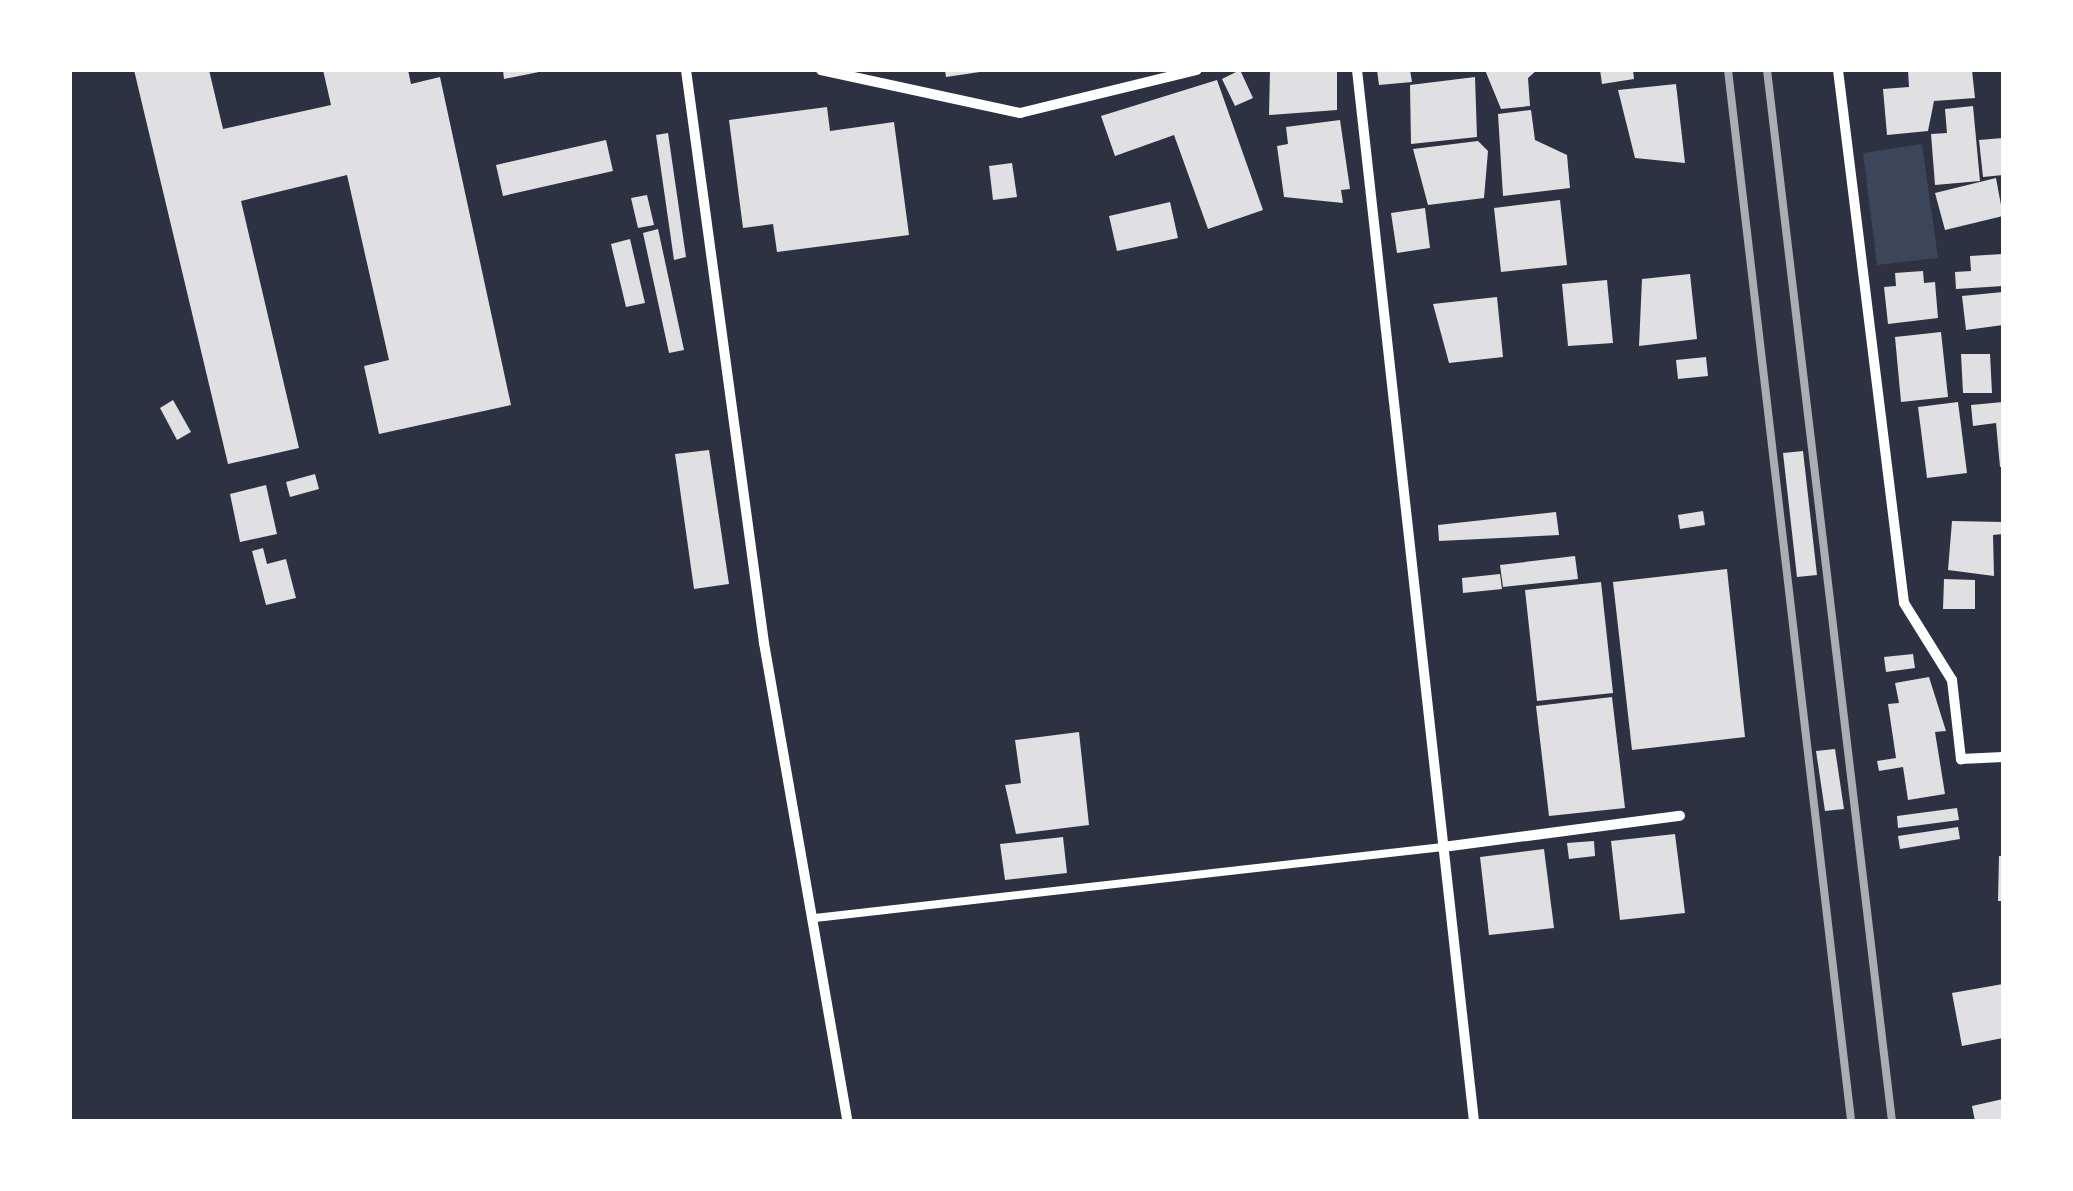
<!DOCTYPE html>
<html>
<head>
<meta charset="utf-8">
<style>
  body { margin:0 }
  #map { position:relative; width:2073px; height:1191px; overflow:hidden; background:#2d3142; font-family:Barlow,sans-serif }
  div>[style] { position:absolute }
  .green>* { inset:0; background:#3c4559 }
  .building>* { inset:0; background:#e0e0e3 }
  .service>* { height:8px; margin:-4px; padding:0 4px; transform-origin:4px; border-radius:4px; background:#fff }
  .minor>* { height:10px; margin:-5px; padding:0 5px; transform-origin:5px; border-radius:5px; background:#fff }
  .rail>* { height:8px; margin:-4px; padding:0 4px; transform-origin:4px; border-radius:4px; background:#abadb3 }
  span { translate:-50% -50%; white-space:nowrap; text-align:center; line-height:1.15; -webkit-text-stroke:8px #fff; paint-order:stroke }
  .frame { position:absolute; inset:0; border:72px solid #fff; pointer-events:none }
</style>
</head>
<body>
<div id="map">
  <div class="green">
    <div style="clip-path:polygon(1922px 144px,1938px 258px,1877px 265px,1863px 153px)"></div>
  </div>
  <div class="building">
    <div style="clip-path:polygon(134px 70px,209px 70px,223px 129px,331px 105px,323px 70px,408px 70px,411px 84px,440px 77px,511px 405px,379px 434px,364px 366px,389px 360px,347px 175px,241px 201px,299px 448px,228px 464px)"></div>
    <div style="clip-path:polygon(503px 70px,539px 70px,539px 72px,504px 79px)"></div>
    <div style="clip-path:polygon(945px 70px,980px 70px,980px 72px,946px 77px)"></div>
    <div style="clip-path:polygon(1240px 70px,1253px 98px,1235px 106px,1222px 79px)"></div>
    <div style="clip-path:polygon(1270px 70px,1337px 70px,1337px 110px,1269px 115px)"></div>
    <div style="clip-path:polygon(1377px 70px,1410px 70px,1412px 82px,1379px 85px)"></div>
    <div style="clip-path:polygon(1485px 70px,1537px 70px,1528px 78px,1530px 106px,1501px 109px)"></div>
    <div style="clip-path:polygon(1600px 70px,1633px 70px,1634px 79px,1602px 84px)"></div>
    <div style="clip-path:polygon(1908px 70px,1972px 70px,1975px 98px,1934px 101px,1928px 131px,1887px 135px,1883px 89px,1909px 87px)"></div>
    <div style="clip-path:polygon(1475px 77px,1477px 137px,1411px 144px,1410px 85px)"></div>
    <div style="clip-path:polygon(1217px 80px,1263px 210px,1208px 229px,1174px 135px,1115px 156px,1101px 116px)"></div>
    <div style="clip-path:polygon(1676px 84px,1685px 163px,1635px 158px,1618px 90px)"></div>
    <div style="clip-path:polygon(1973px 106px,1980px 181px,1935px 185px,1931px 134px,1947px 133px,1945px 109px)"></div>
    <div style="clip-path:polygon(827px 107px,830px 131px,894px 122px,909px 235px,777px 252px,773px 224px,743px 228px,729px 120px)"></div>
    <div style="clip-path:polygon(1531px 110px,1535px 140px,1567px 155px,1570px 188px,1503px 196px,1498px 114px)"></div>
    <div style="clip-path:polygon(1340px 120px,1350px 189px,1341px 190px,1343px 203px,1284px 197px,1277px 146px,1288px 144px,1286px 127px)"></div>
    <div style="clip-path:polygon(668px 133px,686px 257px,674px 260px,656px 135px)"></div>
    <div style="clip-path:polygon(2003px 138px,2003px 175px,1983px 177px,1979px 140px)"></div>
    <div style="clip-path:polygon(606px 140px,613px 171px,503px 196px,496px 165px)"></div>
    <div style="clip-path:polygon(1478px 141px,1488px 151px,1484px 198px,1428px 205px,1413px 149px)"></div>
    <div style="clip-path:polygon(1012px 163px,1017px 197px,993px 200px,989px 166px)"></div>
    <div style="clip-path:polygon(1996px 178px,2003px 216px,1945px 230px,1935px 193px)"></div>
    <div style="clip-path:polygon(647px 195px,654px 225px,638px 228px,631px 198px)"></div>
    <div style="clip-path:polygon(1560px 200px,1567px 265px,1501px 272px,1494px 208px)"></div>
    <div style="clip-path:polygon(1170px 202px,1178px 238px,1117px 251px,1109px 216px)"></div>
    <div style="clip-path:polygon(1425px 208px,1430px 248px,1397px 253px,1391px 213px)"></div>
    <div style="clip-path:polygon(658px 229px,684px 350px,669px 353px,643px 233px)"></div>
    <div style="clip-path:polygon(630px 239px,645px 303px,626px 307px,611px 244px)"></div>
    <div style="clip-path:polygon(2003px 254px,2003px 286px,1956px 289px,1955px 272px,1971px 271px,1970px 256px)"></div>
    <div style="clip-path:polygon(1923px 271px,1924px 283px,1935px 282px,1938px 318px,1888px 324px,1884px 287px,1896px 286px,1895px 273px)"></div>
    <div style="clip-path:polygon(1690px 274px,1697px 339px,1639px 346px,1642px 279px)"></div>
    <div style="clip-path:polygon(1607px 280px,1613px 343px,1568px 346px,1562px 284px)"></div>
    <div style="clip-path:polygon(2003px 292px,2003px 325px,1966px 330px,1962px 296px)"></div>
    <div style="clip-path:polygon(1497px 297px,1503px 357px,1449px 363px,1433px 304px)"></div>
    <div style="clip-path:polygon(1941px 332px,1948px 397px,1901px 402px,1895px 337px)"></div>
    <div style="clip-path:polygon(1961px 354px,1990px 354px,1992px 393px,1963px 393px)"></div>
    <div style="clip-path:polygon(1706px 357px,1708px 376px,1678px 379px,1676px 360px)"></div>
    <div style="clip-path:polygon(173px 400px,191px 432px,177px 440px,160px 408px)"></div>
    <div style="clip-path:polygon(1958px 402px,1967px 473px,1927px 478px,1918px 407px)"></div>
    <div style="clip-path:polygon(2003px 402px,2003px 467px,2000px 467px,1996px 423px,1973px 426px,1971px 405px)"></div>
    <div style="clip-path:polygon(709px 450px,729px 584px,694px 589px,675px 454px)"></div>
    <div style="clip-path:polygon(1803px 451px,1817px 575px,1797px 577px,1783px 453px)"></div>
    <div style="clip-path:polygon(315px 474px,319px 489px,290px 497px,286px 482px)"></div>
    <div style="clip-path:polygon(266px 485px,277px 534px,240px 542px,230px 494px)"></div>
    <div style="clip-path:polygon(1703px 511px,1705px 525px,1680px 529px,1678px 515px)"></div>
    <div style="clip-path:polygon(1556px 512px,1559px 535px,1439px 541px,1438px 525px)"></div>
    <div style="clip-path:polygon(1952px 521px,2003px 522px,2003px 534px,1993px 535px,1994px 576px,1948px 570px)"></div>
    <div style="clip-path:polygon(263px 548px,267px 564px,286px 559px,296px 598px,266px 605px,252px 551px)"></div>
    <div style="clip-path:polygon(1575px 556px,1578px 579px,1503px 587px,1500px 565px)"></div>
    <div style="clip-path:polygon(1727px 569px,1745px 737px,1632px 750px,1613px 582px)"></div>
    <div style="clip-path:polygon(1500px 574px,1502px 589px,1463px 593px,1462px 578px)"></div>
    <div style="clip-path:polygon(1944px 579px,1975px 580px,1975px 609px,1943px 609px)"></div>
    <div style="clip-path:polygon(1601px 582px,1613px 693px,1537px 701px,1525px 590px)"></div>
    <div style="clip-path:polygon(1913px 654px,1915px 668px,1886px 672px,1884px 657px)"></div>
    <div style="clip-path:polygon(1929px 677px,1946px 731px,1935px 732px,1945px 794px,1908px 800px,1903px 767px,1879px 771px,1877px 761px,1896px 758px,1888px 704px,1899px 703px,1895px 683px)"></div>
    <div style="clip-path:polygon(1612px 697px,1625px 808px,1549px 816px,1536px 706px)"></div>
    <div style="clip-path:polygon(1079px 732px,1089px 825px,1016px 834px,1005px 785px,1021px 783px,1015px 740px)"></div>
    <div style="clip-path:polygon(1835px 749px,1844px 809px,1825px 811px,1816px 751px)"></div>
    <div style="clip-path:polygon(1957px 808px,1959px 820px,1898px 828px,1897px 816px)"></div>
    <div style="clip-path:polygon(1958px 827px,1960px 839px,1900px 849px,1898px 836px)"></div>
    <div style="clip-path:polygon(1675px 834px,1685px 913px,1620px 920px,1611px 841px)"></div>
    <div style="clip-path:polygon(1063px 837px,1067px 873px,1005px 880px,1000px 844px)"></div>
    <div style="clip-path:polygon(1594px 841px,1595px 856px,1569px 859px,1567px 843px)"></div>
    <div style="clip-path:polygon(1544px 849px,1554px 928px,1489px 935px,1480px 857px)"></div>
    <div style="clip-path:polygon(1999px 856px,2003px 856px,2003px 901px,1998px 901px)"></div>
    <div style="clip-path:polygon(2003px 984px,2003px 1038px,1962px 1046px,1952px 993px)"></div>
    <div style="clip-path:polygon(2003px 1099px,2003px 1121px,1975px 1121px,1972px 1106px)"></div>
  </div>
  <div class="service">
    <div style="left:815px;top:918px;width:632px;rotate:-6.45deg"></div>
  </div>
  <div class="minor">
    <div style="left:686px;top:70px;width:578px;rotate:82.25deg"></div>
    <div style="left:764px;top:643px;width:485px;rotate:80.1deg"></div>
    <div style="left:821px;top:70px;width:204px;rotate:12.2deg"></div>
    <div style="left:1020px;top:113px;width:182px;rotate:-13.7deg"></div>
    <div style="left:1357px;top:70px;width:1057px;rotate:83.65deg"></div>
    <div style="left:1838px;top:70px;width:537px;rotate:82.94deg"></div>
    <div style="left:1904px;top:603px;width:91px;rotate:58.1deg"></div>
    <div style="left:1952px;top:680px;width:80px;rotate:83.5deg"></div>
    <div style="left:1961px;top:759px;width:42px;rotate:-2.7deg"></div>
    <div style="left:1443px;top:847px;width:239px;rotate:-7.5deg"></div>
  </div>
  <div class="rail">
    <div style="left:1728px;top:70px;width:1058px;rotate:83.32deg"></div>
    <div style="left:1767px;top:70px;width:1058px;rotate:83.22deg"></div>
  </div>
  <div class="frame"></div>
</div>
</body>
</html>
